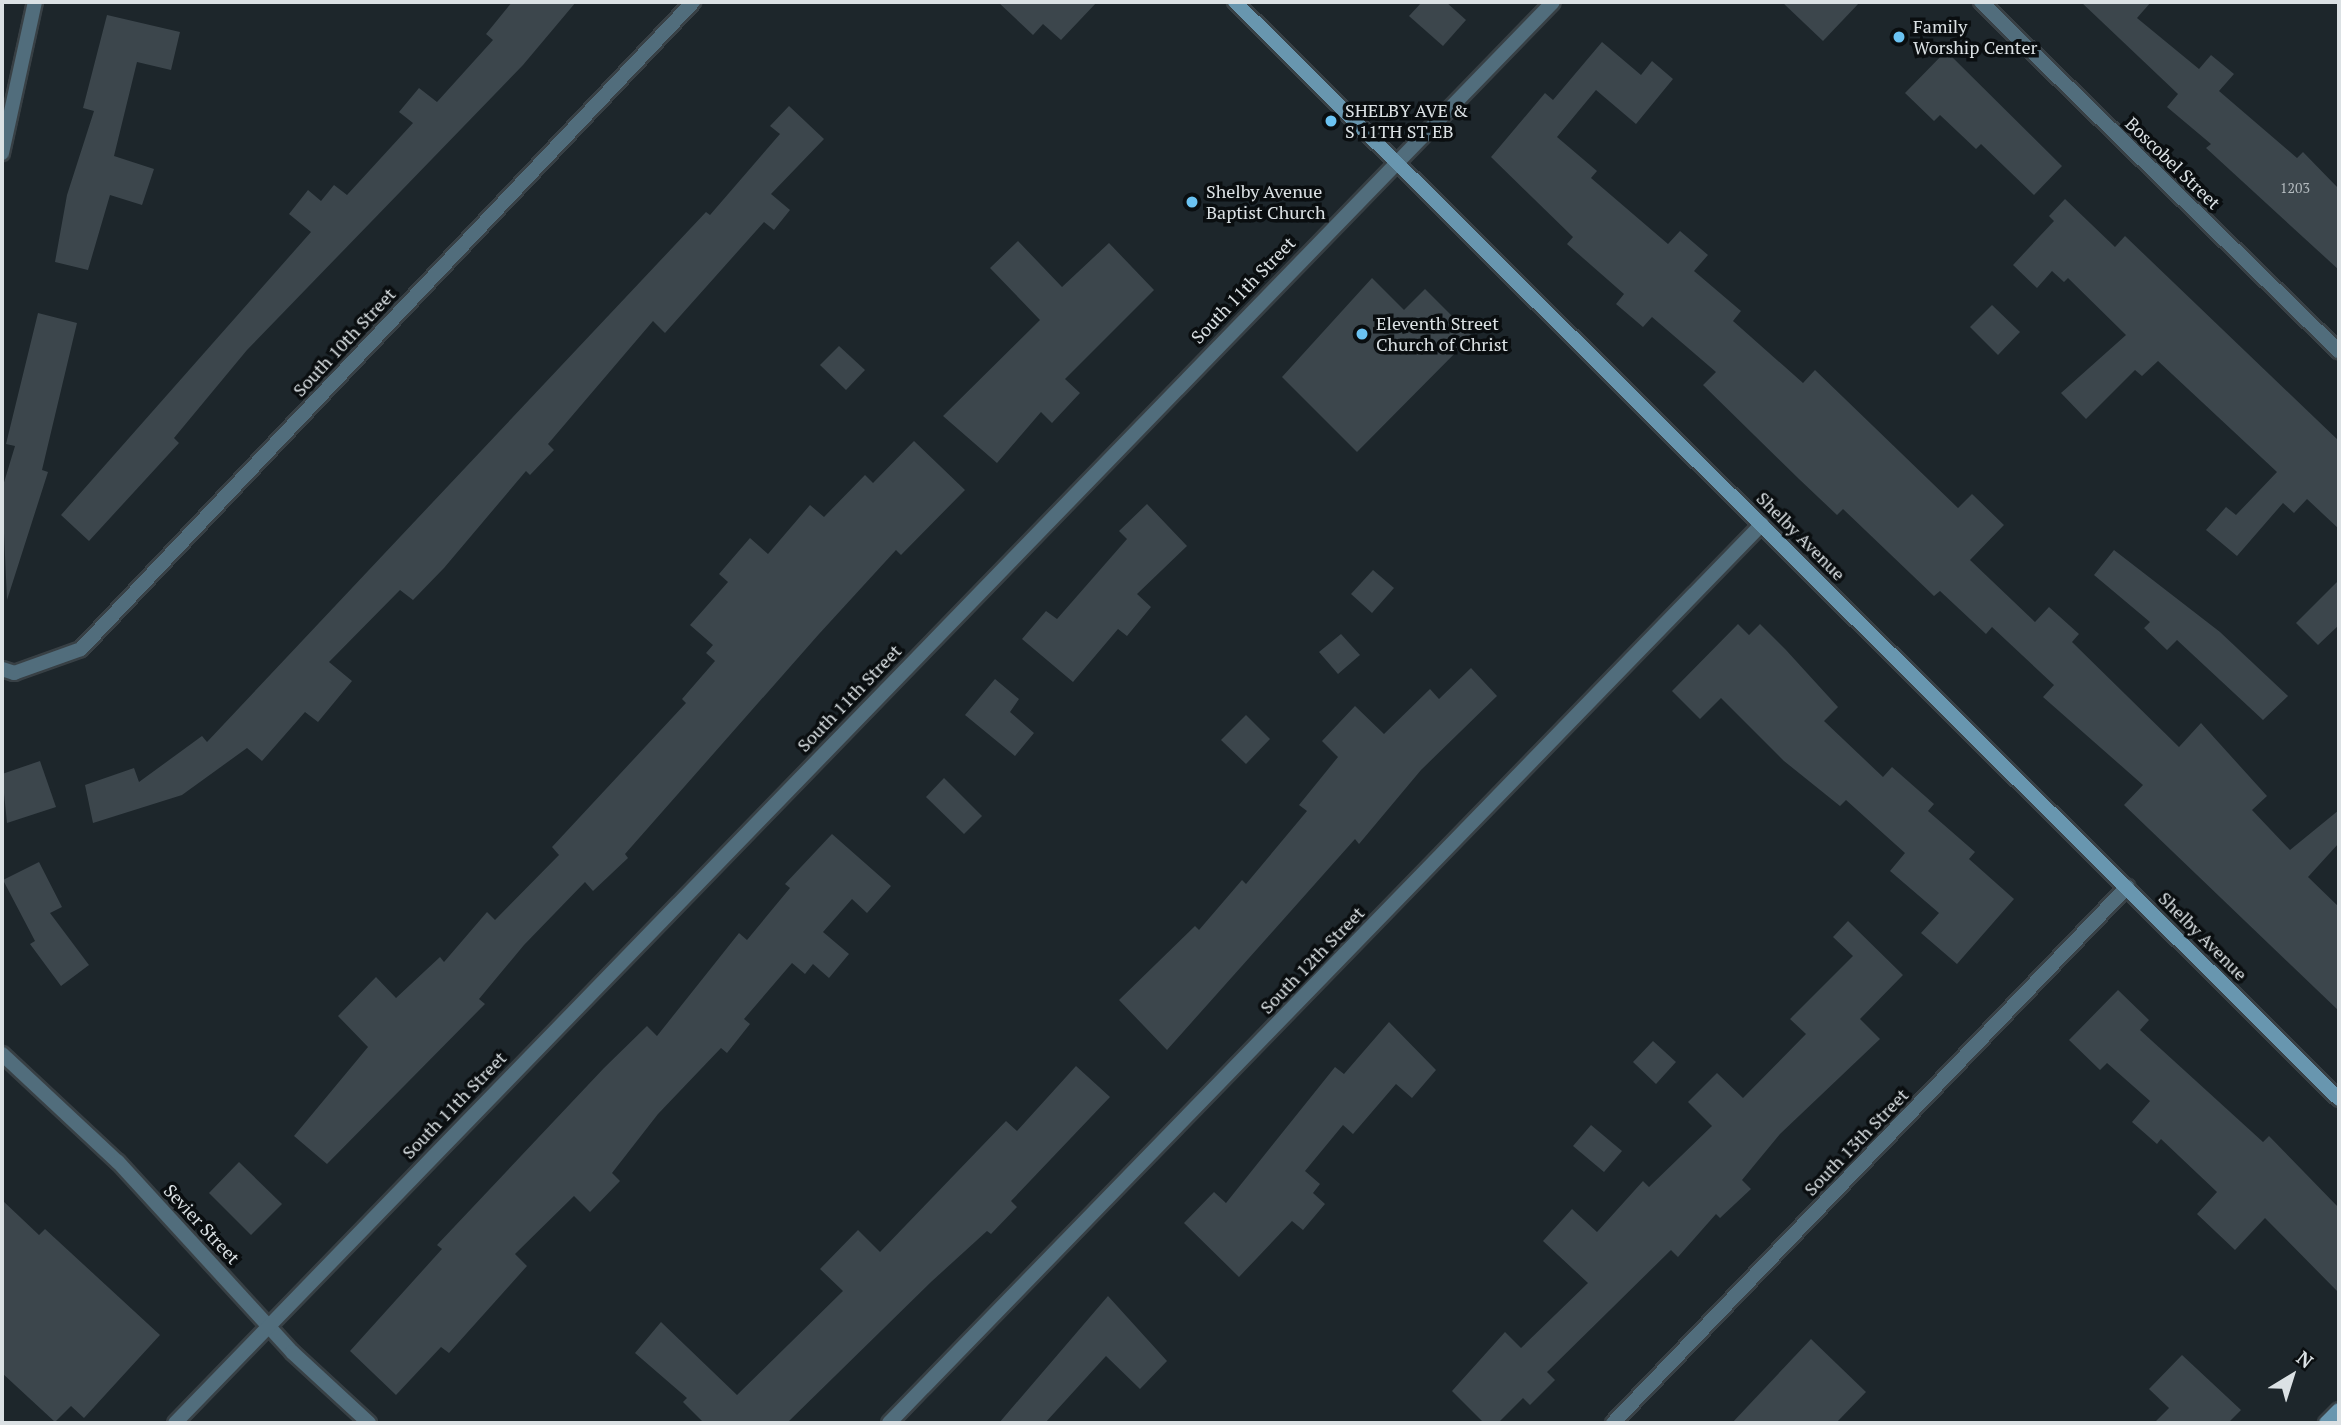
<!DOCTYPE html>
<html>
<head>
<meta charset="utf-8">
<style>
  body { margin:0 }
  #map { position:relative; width:2341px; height:1425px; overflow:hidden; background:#1d262b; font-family:"PT Serif",serif }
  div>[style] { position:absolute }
  .building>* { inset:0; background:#3c464c }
  .roads { filter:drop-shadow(2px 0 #384045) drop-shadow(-2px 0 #384045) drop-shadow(0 2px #384045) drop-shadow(0 -2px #384045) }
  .street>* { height:14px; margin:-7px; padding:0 7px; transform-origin:7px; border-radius:7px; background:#516d7c }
  .secondary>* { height:14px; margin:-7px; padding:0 7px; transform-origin:7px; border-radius:7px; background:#6896af }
  .dots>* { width:19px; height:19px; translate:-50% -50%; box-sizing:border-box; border:4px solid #0a0e10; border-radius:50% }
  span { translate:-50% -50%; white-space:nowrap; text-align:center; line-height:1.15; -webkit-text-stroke:7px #0a0e10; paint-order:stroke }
  .number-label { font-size:14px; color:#b3babe }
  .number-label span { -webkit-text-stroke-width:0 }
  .poi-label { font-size:18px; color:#dbe1e4 }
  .left { translate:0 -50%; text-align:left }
  .street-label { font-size:18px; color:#dbe1e4 }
  .frame { position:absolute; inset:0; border:4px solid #dbe1e4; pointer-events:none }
  .north { position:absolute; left:2257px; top:1341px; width:70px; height:70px; -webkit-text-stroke:5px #0a0e10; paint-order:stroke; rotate:38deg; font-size:19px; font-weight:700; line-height:28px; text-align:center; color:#dbe1e4 }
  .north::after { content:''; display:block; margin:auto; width:24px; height:32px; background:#dbe1e4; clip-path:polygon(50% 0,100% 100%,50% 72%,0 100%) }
</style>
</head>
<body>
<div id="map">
  <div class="building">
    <div style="clip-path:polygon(512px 2px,576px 2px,523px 65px,247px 350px,174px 438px,179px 443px,89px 541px,61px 515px,311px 232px,289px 214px,308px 190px,321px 201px,334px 185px,347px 195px,413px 123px,399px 112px,419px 88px,437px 102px,493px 40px,486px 34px)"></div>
    <div style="clip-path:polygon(998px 2px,1097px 2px,1061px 40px,1043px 24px,1033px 35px)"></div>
    <div style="clip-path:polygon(1422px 2px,1446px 2px,1466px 20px,1443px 46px,1409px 16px)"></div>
    <div style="clip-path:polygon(1782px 2px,1860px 2px,1823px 41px)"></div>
    <div style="clip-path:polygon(2081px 2px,2151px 2px,2137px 18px,2199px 69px,2211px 55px,2234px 74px,2219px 91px,2297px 158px,2303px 152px,2339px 189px,2339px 270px,2206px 148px,2211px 144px,2167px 107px,2178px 94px)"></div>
    <div style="clip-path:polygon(107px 15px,180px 32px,171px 70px,137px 62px,114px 156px,154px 169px,142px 205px,110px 195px,88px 270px,55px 262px,67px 195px,94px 111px,83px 108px)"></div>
    <div style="clip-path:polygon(1602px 42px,1641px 75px,1652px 61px,1673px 79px,1636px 124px,1596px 90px,1557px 137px,1597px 171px,1591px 178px,1668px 244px,1680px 231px,1708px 255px,1694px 271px,1741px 311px,1733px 321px,1803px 383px,1815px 370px,1958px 508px,1972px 494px,2004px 525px,1970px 560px,2035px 622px,2049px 607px,2079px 634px,2072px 642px,2179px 747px,2201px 723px,2267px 796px,2252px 810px,2290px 850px,2339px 810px,2339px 843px,2308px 877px,2339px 907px,2339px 1011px,2124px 805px,2143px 785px,2043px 697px,2054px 685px,1992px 627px,1986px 634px,1940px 591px,1934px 596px,1843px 509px,1837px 515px,1799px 479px,1703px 385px,1716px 372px,1652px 317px,1643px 327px,1616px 304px,1624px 294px,1567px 244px,1573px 237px,1491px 157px,1545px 93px,1553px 100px)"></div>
    <div style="clip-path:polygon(1946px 51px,2062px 166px,2034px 195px,1981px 144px,1976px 149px,1940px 115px,1934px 121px,1905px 93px)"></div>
    <div style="clip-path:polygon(789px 106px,824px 139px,771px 194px,790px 210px,774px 230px,764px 222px,665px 333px,653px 321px,548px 444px,554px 450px,530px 475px,526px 471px,444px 568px,413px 600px,400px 590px,329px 662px,352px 681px,318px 722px,305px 712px,262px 761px,247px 748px,182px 795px,93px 823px,85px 785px,134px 768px,139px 782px,202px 736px,207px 742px,706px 212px,710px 215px,780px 134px,770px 126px)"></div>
    <div style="clip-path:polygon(2065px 199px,2115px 247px,2125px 236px,2339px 441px,2339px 529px,2307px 499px,2294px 513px,2283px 503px,2237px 556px,2206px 530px,2226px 507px,2236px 515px,2277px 472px,2158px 361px,2142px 376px,2135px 370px,2086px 419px,2061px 393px,2126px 335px,2068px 278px,2064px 282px,2052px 271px,2037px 288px,2013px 265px,2054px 221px,2049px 216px)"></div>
    <div style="clip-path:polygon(1018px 241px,1062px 287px,1109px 243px,1154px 290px,1065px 379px,1080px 393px,1052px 423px,1041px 412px,997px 463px,943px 416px,1040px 320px,990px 268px)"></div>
    <div style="clip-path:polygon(1372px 278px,1404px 310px,1425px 289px,1472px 336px,1357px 452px,1282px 377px)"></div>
    <div style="clip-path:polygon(1992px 305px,2020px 332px,1998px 355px,1970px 327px)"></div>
    <div style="clip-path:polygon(38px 313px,77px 323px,42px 470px,48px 472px,7px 600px,2px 489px,15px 446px,6px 444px)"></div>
    <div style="clip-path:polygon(839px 346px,865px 370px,846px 390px,820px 365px)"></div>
    <div style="clip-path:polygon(914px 441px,965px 490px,901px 555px,896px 550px,819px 634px,625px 854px,628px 858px,593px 891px,585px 882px,524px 945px,479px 999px,485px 1004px,327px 1164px,294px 1136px,368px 1047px,338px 1016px,376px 977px,396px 998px,440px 957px,444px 962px,487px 912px,495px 920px,559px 855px,552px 847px,686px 703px,682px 699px,715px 661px,706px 653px,713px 645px,690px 625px,728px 582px,719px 574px,750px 538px,768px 554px,810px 505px,824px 517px,865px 475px,873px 483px)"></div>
    <div style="clip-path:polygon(1147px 504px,1187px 546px,1137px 594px,1151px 607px,1127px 636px,1118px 629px,1073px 682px,1022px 639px,1046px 611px,1057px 619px,1127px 539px,1119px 531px)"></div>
    <div style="clip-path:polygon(2114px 550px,2220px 632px,2288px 696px,2263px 720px,2177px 640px,2167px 650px,2144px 628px,2150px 622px,2094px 575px)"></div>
    <div style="clip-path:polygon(1373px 570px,1394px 588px,1372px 613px,1351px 594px)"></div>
    <div style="clip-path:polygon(2339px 580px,2339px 625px,2318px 645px,2296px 623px)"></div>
    <div style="clip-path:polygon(1738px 624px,1749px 635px,1760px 624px,1786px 650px,1838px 707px,1824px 721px,1883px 777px,1892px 767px,1934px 804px,1928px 811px,1975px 852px,1969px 859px,2014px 899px,1957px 964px,1921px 933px,1939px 913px,1890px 871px,1905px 853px,1846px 800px,1840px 806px,1784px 761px,1721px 698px,1700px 719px,1672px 691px)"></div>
    <div style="clip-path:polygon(1341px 634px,1360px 655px,1338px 674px,1319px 652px)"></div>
    <div style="clip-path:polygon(1471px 668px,1497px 696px,1421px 770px,1359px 844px,1355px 839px,1167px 1050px,1119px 1000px,1195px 926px,1199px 930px,1242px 880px,1246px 884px,1307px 811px,1299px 805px,1338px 757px,1322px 741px,1355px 706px,1384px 734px,1430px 689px,1439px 699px)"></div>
    <div style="clip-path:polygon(995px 679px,1019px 699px,1010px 712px,1034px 733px,1015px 756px,965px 715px)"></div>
    <div style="clip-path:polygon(1246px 715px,1270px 739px,1246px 764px,1221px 740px)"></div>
    <div style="clip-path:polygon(40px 761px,56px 807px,7px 823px,2px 774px)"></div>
    <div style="clip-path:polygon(944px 778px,982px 816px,964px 834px,926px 797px)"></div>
    <div style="clip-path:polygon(832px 834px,891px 886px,867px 913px,852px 899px,823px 932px,849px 954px,829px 978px,813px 964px,805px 974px,792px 963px,744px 1019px,750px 1024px,727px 1053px,721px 1048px,658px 1114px,612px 1173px,620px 1181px,590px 1212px,574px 1196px,515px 1254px,527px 1266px,449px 1353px,441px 1347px,396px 1395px,350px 1351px,442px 1249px,437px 1245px,604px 1068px,647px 1026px,657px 1036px,739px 933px,747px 940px,790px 888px,785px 884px)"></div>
    <div style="clip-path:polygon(39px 862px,62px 907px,50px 913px,89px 965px,61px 986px,30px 944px,35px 941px,3px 880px)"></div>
    <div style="clip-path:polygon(1848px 921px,1903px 975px,1860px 1019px,1880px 1039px,1780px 1134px,1742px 1180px,1751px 1189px,1720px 1218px,1716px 1214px,1678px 1257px,1671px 1250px,1547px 1372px,1555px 1380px,1530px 1405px,1523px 1398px,1498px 1423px,1484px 1423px,1452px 1391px,1505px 1332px,1521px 1348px,1588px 1283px,1543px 1241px,1572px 1209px,1597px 1232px,1643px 1181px,1649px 1187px,1712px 1126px,1688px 1102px,1717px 1073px,1743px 1098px,1806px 1034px,1790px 1019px,1853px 956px,1833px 937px)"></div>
    <div style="clip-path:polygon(2118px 990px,2149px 1020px,2140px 1030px,2263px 1142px,2269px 1136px,2339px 1208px,2339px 1293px,2265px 1218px,2235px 1250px,2197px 1214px,2217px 1192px,2161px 1139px,2157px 1144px,2132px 1122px,2150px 1101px,2107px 1063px,2100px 1070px,2069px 1040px)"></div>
    <div style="clip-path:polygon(1389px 1022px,1436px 1070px,1412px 1098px,1396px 1084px,1353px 1134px,1343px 1125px,1305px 1171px,1320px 1184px,1313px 1193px,1325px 1204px,1303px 1230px,1292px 1221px,1239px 1277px,1184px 1223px,1214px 1192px,1226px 1203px,1335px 1067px,1344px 1074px)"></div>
    <div style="clip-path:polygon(1653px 1041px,1676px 1062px,1656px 1084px,1633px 1062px)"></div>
    <div style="clip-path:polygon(1076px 1066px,1110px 1097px,1011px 1201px,1017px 1207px,991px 1234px,987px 1231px,931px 1282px,787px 1423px,704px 1423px,683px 1402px,687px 1398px,635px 1353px,661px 1322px,737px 1395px,843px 1291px,820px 1269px,858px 1230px,880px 1252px,1006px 1121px,1017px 1131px)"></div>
    <div style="clip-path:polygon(1591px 1125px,1622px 1151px,1604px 1172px,1573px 1146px)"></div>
    <div style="clip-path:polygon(239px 1162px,282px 1204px,251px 1235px,209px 1193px)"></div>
    <div style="clip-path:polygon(2px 1200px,39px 1235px,45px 1229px,160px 1335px,84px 1418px,71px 1406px,55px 1422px,2px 1373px)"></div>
    <div style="clip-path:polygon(1108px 1296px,1167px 1361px,1140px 1389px,1106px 1356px,1045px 1423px,999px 1423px)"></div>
    <div style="clip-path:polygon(1811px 1339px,1866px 1392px,1836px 1423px,1732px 1423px)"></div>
    <div style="clip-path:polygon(2182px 1355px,2241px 1410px,2228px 1423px,2154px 1423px,2169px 1408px,2149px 1389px)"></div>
  </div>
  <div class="roads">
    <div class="street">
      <div style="left:1981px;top:2px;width:500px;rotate:44.3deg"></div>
      <div style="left:2px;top:153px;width:155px;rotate:-77.7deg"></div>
      <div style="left:2px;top:669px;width:13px;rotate:18deg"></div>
      <div style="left:14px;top:673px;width:71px;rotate:-19.7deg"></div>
      <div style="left:81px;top:649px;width:891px;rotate:-46.59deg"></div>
      <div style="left:2px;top:1054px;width:158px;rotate:43deg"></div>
      <div style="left:118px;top:1162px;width:258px;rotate:47.5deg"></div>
      <div style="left:292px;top:1352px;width:105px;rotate:42.7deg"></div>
      <div style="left:175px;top:1423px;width:1979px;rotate:-45.88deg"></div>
      <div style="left:889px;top:1423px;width:1253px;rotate:-45.84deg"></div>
      <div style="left:1613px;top:1423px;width:743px;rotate:-46.2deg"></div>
    </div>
    <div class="secondary">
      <div style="left:1235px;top:2px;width:1556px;rotate:44.82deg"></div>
      <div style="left:2326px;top:1423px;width:18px;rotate:-45deg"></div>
    </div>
  </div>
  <div class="dots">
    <div style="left:1899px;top:37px;background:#6bc3f2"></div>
    <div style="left:1331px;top:121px;background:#6bc3f2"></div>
    <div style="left:1192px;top:202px;background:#6bc3f2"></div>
    <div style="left:1362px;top:334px;background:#6bc3f2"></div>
  </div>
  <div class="number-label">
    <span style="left:2295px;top:188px">1203</span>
  </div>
  <div class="poi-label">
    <span class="left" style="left:1913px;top:37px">Family<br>Worship Center</span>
    <span class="left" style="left:1345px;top:121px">SHELBY AVE &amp;<br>S 11TH ST EB</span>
    <span class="left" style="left:1206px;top:202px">Shelby Avenue<br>Baptist Church</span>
    <span class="left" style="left:1376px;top:334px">Eleventh Street<br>Church of Christ</span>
  </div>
  <div class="street-label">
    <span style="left:2173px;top:163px;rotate:44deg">Boscobel Street</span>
    <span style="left:1243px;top:290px;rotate:-46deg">South 11th Street</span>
    <span style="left:344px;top:342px;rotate:-47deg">South 10th Street</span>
    <span style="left:1801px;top:536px;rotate:45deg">Shelby Avenue</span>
    <span style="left:849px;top:698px;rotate:-46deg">South 11th Street</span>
    <span style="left:2203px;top:936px;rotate:45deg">Shelby Avenue</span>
    <span style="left:1312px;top:960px;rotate:-46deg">South 12th Street</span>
    <span style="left:454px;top:1105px;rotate:-46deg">South 11th Street</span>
    <span style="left:1856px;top:1142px;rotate:-46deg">South 13th Street</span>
    <span style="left:202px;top:1224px;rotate:47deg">Sevier Street</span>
  </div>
  <div class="frame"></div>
  <div class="north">N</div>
</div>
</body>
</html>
